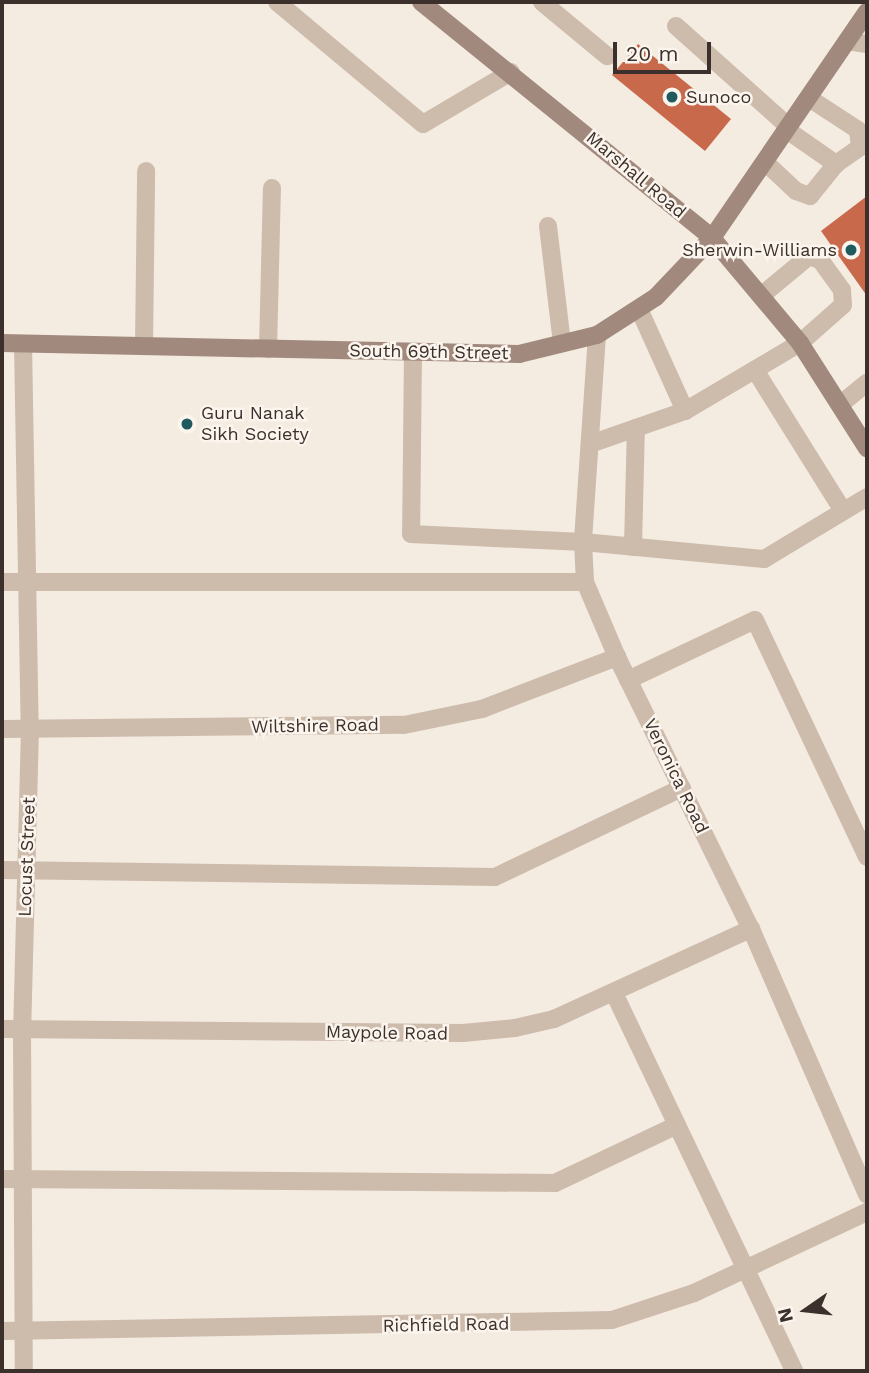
<!DOCTYPE html>
<html>
<head>
<meta charset="utf-8">
<style>
  body { margin:0 }
  #map { position:relative; width:869px; height:1373px; overflow:hidden; background:#f4ebe1; font-family:"Work Sans",sans-serif }
  div>[style] { position:absolute }
  .building>* { inset:0; background:#c8694b }
  .service>* { height:18px; margin:-9px; padding:0 9px; transform-origin:9px; border-radius:9px; background:#cdbbac }
  .minor>* { height:18px; margin:-9px; padding:0 9px; transform-origin:9px; border-radius:9px; background:#cdbbac }
  .secondary>* { height:18px; margin:-9px; padding:0 9px; transform-origin:9px; border-radius:9px; background:#a18a7d }
  .dots>* { width:19px; height:19px; translate:-50% -50%; box-sizing:border-box; border:4px solid #fbf5ee; border-radius:50% }
  span { translate:-50% -50%; white-space:nowrap; text-align:center; line-height:1.15; -webkit-text-stroke:5px #fbf5ee; paint-order:stroke }
  .poi-label { font-size:18px; color:#3b302b }
  .left { translate:0 -50%; text-align:left }
  .right { translate:-100% -50%; text-align:right }
  .street-label { font-size:18px; color:#3b302b }
  .frame { position:absolute; inset:0; border:4px solid #3b302b; pointer-events:none }
  .north { position:absolute; left:771px; top:1275px; width:70px; height:70px; -webkit-text-stroke:5px #fbf5ee; paint-order:stroke; rotate:256deg; font-size:19px; font-weight:700; line-height:28px; text-align:center; color:#3b302b }
  .north::after { content:''; display:block; margin:auto; width:24px; height:32px; background:#3b302b; clip-path:polygon(50% 0,100% 100%,50% 72%,0 100%) }
  .scale { position:absolute; left:613px; top:42px; width:98px; height:32px; box-sizing:border-box; border:4px solid #3b302b; border-top:0; padding-left:9px; font-size:21px; line-height:24px; white-space:nowrap; color:#3b302b; -webkit-text-stroke:5px #fbf5ee; paint-order:stroke }
</style>
</head>
<body>
<div id="map">
  <div class="building">
    <div style="clip-path:polygon(638px 44px,731px 119px,705px 151px,612px 75px)"></div>
    <div style="clip-path:polygon(867px 196px,867px 296px,821px 231px)"></div>
  </div>
  <div class="service">
    <div style="left:277px;top:2px;width:190px;rotate:39.9deg"></div>
    <div style="left:423px;top:124px;width:102px;rotate:-30.6deg"></div>
    <div style="left:542px;top:2px;width:85px;rotate:39.7deg"></div>
    <div style="left:676px;top:26px;width:152px;rotate:41.8deg"></div>
    <div style="left:847px;top:41px;width:20px;rotate:9deg"></div>
    <div style="left:787px;top:130px;width:60px;rotate:34.8deg"></div>
    <div style="left:836px;top:164px;width:29px;rotate:-35deg"></div>
    <div style="left:860px;top:147px;width:17px;rotate:-97deg"></div>
    <div style="left:858px;top:130px;width:59px;rotate:-146.9deg"></div>
    <div style="left:765px;top:162px;width:42px;rotate:43.1deg"></div>
    <div style="left:796px;top:191px;width:15px;rotate:20deg"></div>
    <div style="left:810px;top:196px;width:41px;rotate:-50.9deg"></div>
    <div style="left:548px;top:226px;width:118px;rotate:83.2deg"></div>
    <div style="left:639px;top:309px;width:112px;rotate:65.7deg"></div>
    <div style="left:144px;top:346px;width:175px;rotate:-89.3deg"></div>
    <div style="left:268px;top:349px;width:161px;rotate:-88.6deg"></div>
    <div style="left:413px;top:352px;width:182px;rotate:90.6deg"></div>
    <div style="left:411px;top:534px;width:172px;rotate:2.7deg"></div>
    <div style="left:583px;top:542px;width:182px;rotate:5.4deg"></div>
    <div style="left:764px;top:559px;width:120px;rotate:-31deg"></div>
    <div style="left:755px;top:370px;width:166px;rotate:58deg"></div>
    <div style="left:590px;top:444px;width:101px;rotate:-19.2deg"></div>
    <div style="left:685px;top:411px;width:134px;rotate:-30.6deg"></div>
    <div style="left:800px;top:343px;width:57px;rotate:-41.5deg"></div>
    <div style="left:843px;top:305px;width:15px;rotate:-94deg"></div>
    <div style="left:842px;top:290px;width:37px;rotate:-126deg"></div>
    <div style="left:820px;top:260px;width:12px;rotate:-160deg"></div>
    <div style="left:809px;top:256px;width:61px;rotate:140.3deg"></div>
    <div style="left:633px;top:547px;width:119px;rotate:-88.6deg"></div>
    <div style="left:2px;top:582px;width:583px"></div>
    <div style="left:628px;top:680px;width:140px;rotate:-25.3deg"></div>
    <div style="left:755px;top:620px;width:262px;rotate:64.7deg"></div>
    <div style="left:2px;top:870px;width:493px;rotate:0.8deg"></div>
    <div style="left:495px;top:877px;width:207px;rotate:-25.5deg"></div>
    <div style="left:614px;top:993px;width:419px;rotate:64.5deg"></div>
    <div style="left:2px;top:1179px;width:553px;rotate:0.41deg"></div>
    <div style="left:555px;top:1183px;width:135px;rotate:-25.4deg"></div>
  </div>
  <div class="minor">
    <div style="left:597px;top:335px;width:207px;rotate:93.9deg"></div>
    <div style="left:583px;top:542px;width:40px;rotate:87.1deg"></div>
    <div style="left:585px;top:582px;width:82px;rotate:66.9deg"></div>
    <div style="left:617px;top:657px;width:303px;rotate:63.8deg"></div>
    <div style="left:751px;top:929px;width:290px;rotate:66.4deg"></div>
    <div style="left:23px;top:344px;width:385px;rotate:89deg"></div>
    <div style="left:30px;top:729px;width:300px;rotate:91.5deg"></div>
    <div style="left:22px;top:1029px;width:342px;rotate:89.7deg"></div>
    <div style="left:842px;top:403px;width:32px;rotate:-39deg"></div>
    <div style="left:2px;top:729px;width:402px;rotate:-0.6deg"></div>
    <div style="left:404px;top:725px;width:80px;rotate:-11.6deg"></div>
    <div style="left:482px;top:709px;width:145px;rotate:-21.1deg"></div>
    <div style="left:2px;top:1029px;width:461px;rotate:0.5deg"></div>
    <div style="left:463px;top:1033px;width:52px;rotate:-5.5deg"></div>
    <div style="left:515px;top:1028px;width:40px;rotate:-13deg"></div>
    <div style="left:554px;top:1019px;width:217px;rotate:-24.6deg"></div>
    <div style="left:2px;top:1331px;width:610px;rotate:-1.03deg"></div>
    <div style="left:612px;top:1320px;width:86px;rotate:-18.2deg"></div>
    <div style="left:694px;top:1293px;width:191px;rotate:-25.1deg"></div>
  </div>
  <div class="secondary">
    <div style="left:421px;top:2px;width:375px;rotate:39deg"></div>
    <div style="left:712px;top:238px;width:137px;rotate:50deg"></div>
    <div style="left:800px;top:343px;width:125px;rotate:57.5deg"></div>
    <div style="left:2px;top:343px;width:517px;rotate:1.22deg"></div>
    <div style="left:519px;top:354px;width:80px;rotate:-13.7deg"></div>
    <div style="left:597px;top:335px;width:70px;rotate:-32.8deg"></div>
    <div style="left:656px;top:297px;width:81px;rotate:-46.5deg"></div>
    <div style="left:712px;top:238px;width:274px;rotate:-55.6deg"></div>
  </div>
  <div class="dots">
    <div style="left:672px;top:97px;background:#1f5a5e"></div>
    <div style="left:851px;top:250px;background:#1f5a5e"></div>
    <div style="left:187px;top:424px;background:#1f5a5e"></div>
  </div>
  <div class="poi-label">
    <span class="left" style="left:686px;top:97px">Sunoco</span>
    <span class="right" style="left:837px;top:250px">Sherwin-Williams</span>
    <span class="left" style="left:201px;top:424px">Guru Nanak<br>Sikh Society</span>
  </div>
  <div class="street-label">
    <span style="left:636px;top:175px;rotate:40deg">Marshall Road</span>
    <span style="left:429px;top:352px;rotate:1deg">South 69th Street</span>
    <span style="left:315px;top:726px;rotate:-1deg">Wiltshire Road</span>
    <span style="left:676px;top:776px;rotate:64deg">Veronica Road</span>
    <span style="left:27px;top:857px;rotate:-88deg">Locust Street</span>
    <span style="left:387px;top:1033px;rotate:1deg">Maypole Road</span>
    <span style="left:446px;top:1325px;rotate:-1deg">Richfield Road</span>
  </div>
  <div class="frame"></div>
  <div class="north">N</div>
  <div class="scale">20 m</div>
</div>
</body>
</html>
